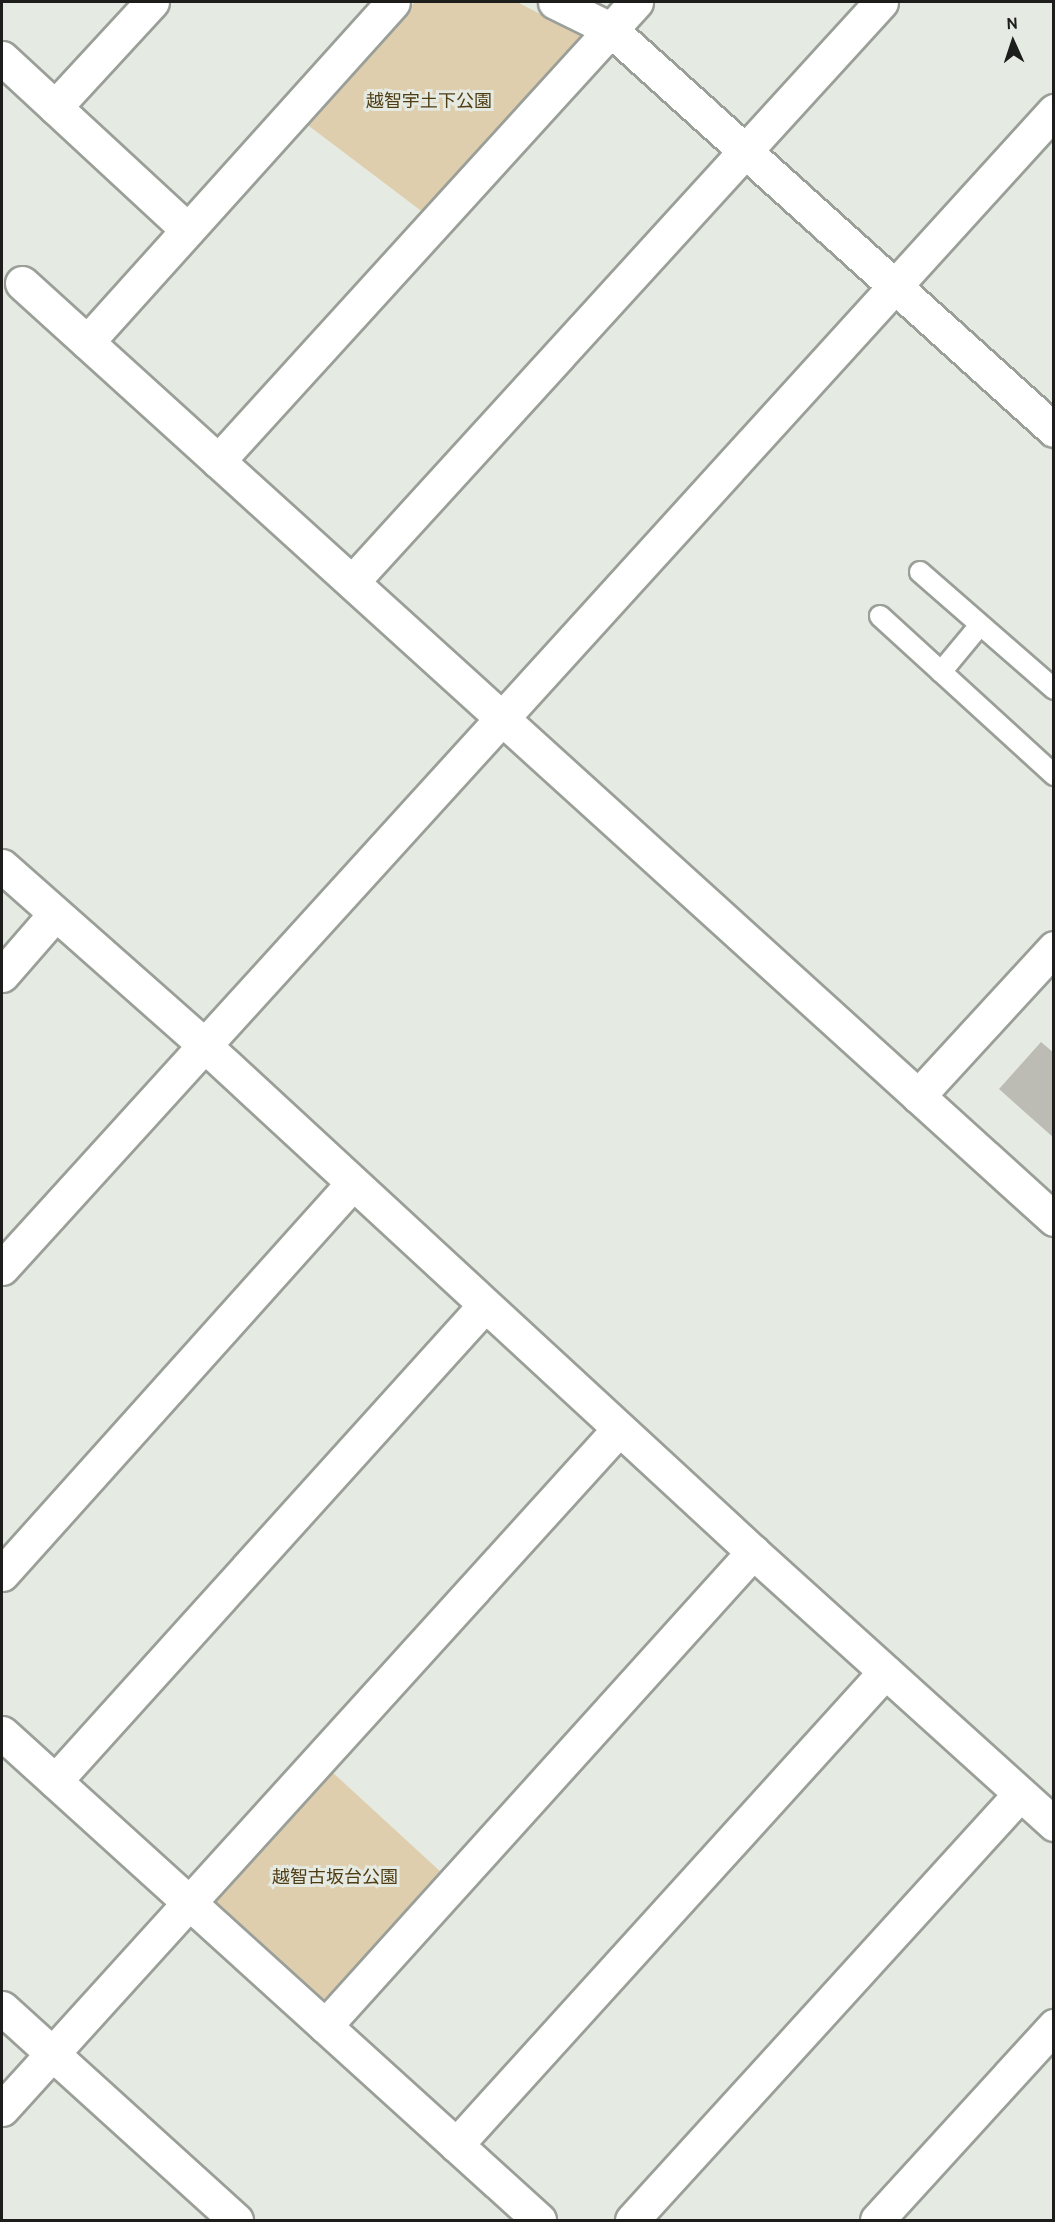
<!DOCTYPE html>
<html>
<head>
<meta charset="utf-8">
<style>
  body { margin:0 }
  #map { position:relative; width:1055px; height:2222px; overflow:hidden; background:#e5eae2; font-family:Cabin,"Noto Sans JP",sans-serif }
  div>[style] { position:absolute }
  .green>* { inset:0; background:#dfceae }
  .building>* { inset:0; background:#bcbcb4 }
  .roads { filter:drop-shadow(2px 0 #9a9f98) drop-shadow(-2px 0 #9a9f98) drop-shadow(0 2px #9a9f98) drop-shadow(0 -2px #9a9f98) }
  .lane>* { height:20px; margin:-10px; padding:0 10px; transform-origin:10px; border-radius:10px; background:#fff }
  .street>* { height:33px; margin:-16.5px; padding:0 16.5px; transform-origin:16.5px; border-radius:16.5px; background:#fff }
  .secondary>* { height:33px; margin:-16.5px; padding:0 16.5px; transform-origin:16.5px; border-radius:16.5px; background:#fff }
  span { translate:-50% -50%; white-space:nowrap; text-align:center; line-height:1.15; -webkit-text-stroke:6px #e5eae2; paint-order:stroke }
  .park-label { font-size:18px; color:#4f3c13 }
  .frame { position:absolute; inset:0; border:3px solid #1d1e1c; pointer-events:none }
  .north { position:absolute; left:983px; top:12px; width:60px; height:60px; -webkit-text-stroke:4px #e5eae2; paint-order:stroke; rotate:357deg; font-size:16px; font-weight:700; line-height:24px; text-align:center; color:#1d1e1c }
  .north::after { content:''; display:block; margin:auto; width:21px; height:27px; background:#1d1e1c; clip-path:polygon(50% 0,100% 100%,50% 72%,0 100%) }
</style>
</head>
<body>
<div id="map">
  <div class="green">
    <div style="clip-path:polygon(415px 2px,517px 2px,581px 35px,582px 52px,428px 216px,305px 123px)"></div>
    <div style="clip-path:polygon(330px 1770px,443px 1874px,317px 2007px,204px 1907px)"></div>
  </div>
  <div class="building">
    <div style="clip-path:polygon(1041px 1042px,1054px 1053px,1054px 1138px,999px 1089px)"></div>
  </div>
  <div class="roads">
    <div class="lane">
      <div style="left:920px;top:572px;width:178px;rotate:41.1deg"></div>
      <div style="left:880px;top:616px;width:236px;rotate:42.4deg"></div>
      <div style="left:941px;top:672px;width:61px;rotate:-50.3deg"></div>
    </div>
    <div class="street">
      <div style="left:555px;top:2px;width:61px;rotate:26.1deg"></div>
      <div style="left:610px;top:29px;width:598px;rotate:42.09deg"></div>
      <div style="left:2px;top:58px;width:253px;rotate:42.8deg"></div>
      <div style="left:55px;top:107px;width:143px;rotate:-47.3deg"></div>
      <div style="left:22px;top:283px;width:1393px;rotate:42.21deg"></div>
      <div style="left:87px;top:342px;width:457px;rotate:-48deg"></div>
      <div style="left:218px;top:461px;width:621px;rotate:-47.68deg"></div>
      <div style="left:352px;top:582px;width:785px;rotate:-47.63deg"></div>
      <div style="left:2px;top:866px;width:270px;rotate:41.5deg"></div>
      <div style="left:204px;top:1045px;width:747px;rotate:42.72deg"></div>
      <div style="left:753px;top:1552px;width:406px;rotate:42.1deg"></div>
      <div style="left:2px;top:975px;width:81px;rotate:-49deg"></div>
      <div style="left:918px;top:1096px;width:201px;rotate:-47.4deg"></div>
      <div style="left:2px;top:1574px;width:525px;rotate:-48.09deg"></div>
      <div style="left:2px;top:1733px;width:725px;rotate:42.2deg"></div>
      <div style="left:55px;top:1781px;width:641px;rotate:-47.91deg"></div>
      <div style="left:325px;top:2026px;width:639px;rotate:-47.92deg"></div>
      <div style="left:2px;top:2109px;width:918px;rotate:-47.78deg"></div>
      <div style="left:456px;top:2145px;width:639px;rotate:-47.79deg"></div>
      <div style="left:632px;top:2220px;width:576px;rotate:-47.67deg"></div>
      <div style="left:877px;top:2220px;width:263px;rotate:-47.6deg"></div>
    </div>
    <div class="secondary">
      <div style="left:2px;top:1268px;width:1564px;rotate:-47.72deg"></div>
      <div style="left:2px;top:2008px;width:316px;rotate:42.2deg"></div>
    </div>
  </div>
  <div class="park-label">
    <span style="left:429px;top:101px">越智宇土下公園</span>
    <span style="left:335px;top:1877px">越智古坂台公園</span>
  </div>
  <div class="frame"></div>
  <div class="north">N</div>
</div>
</body>
</html>
